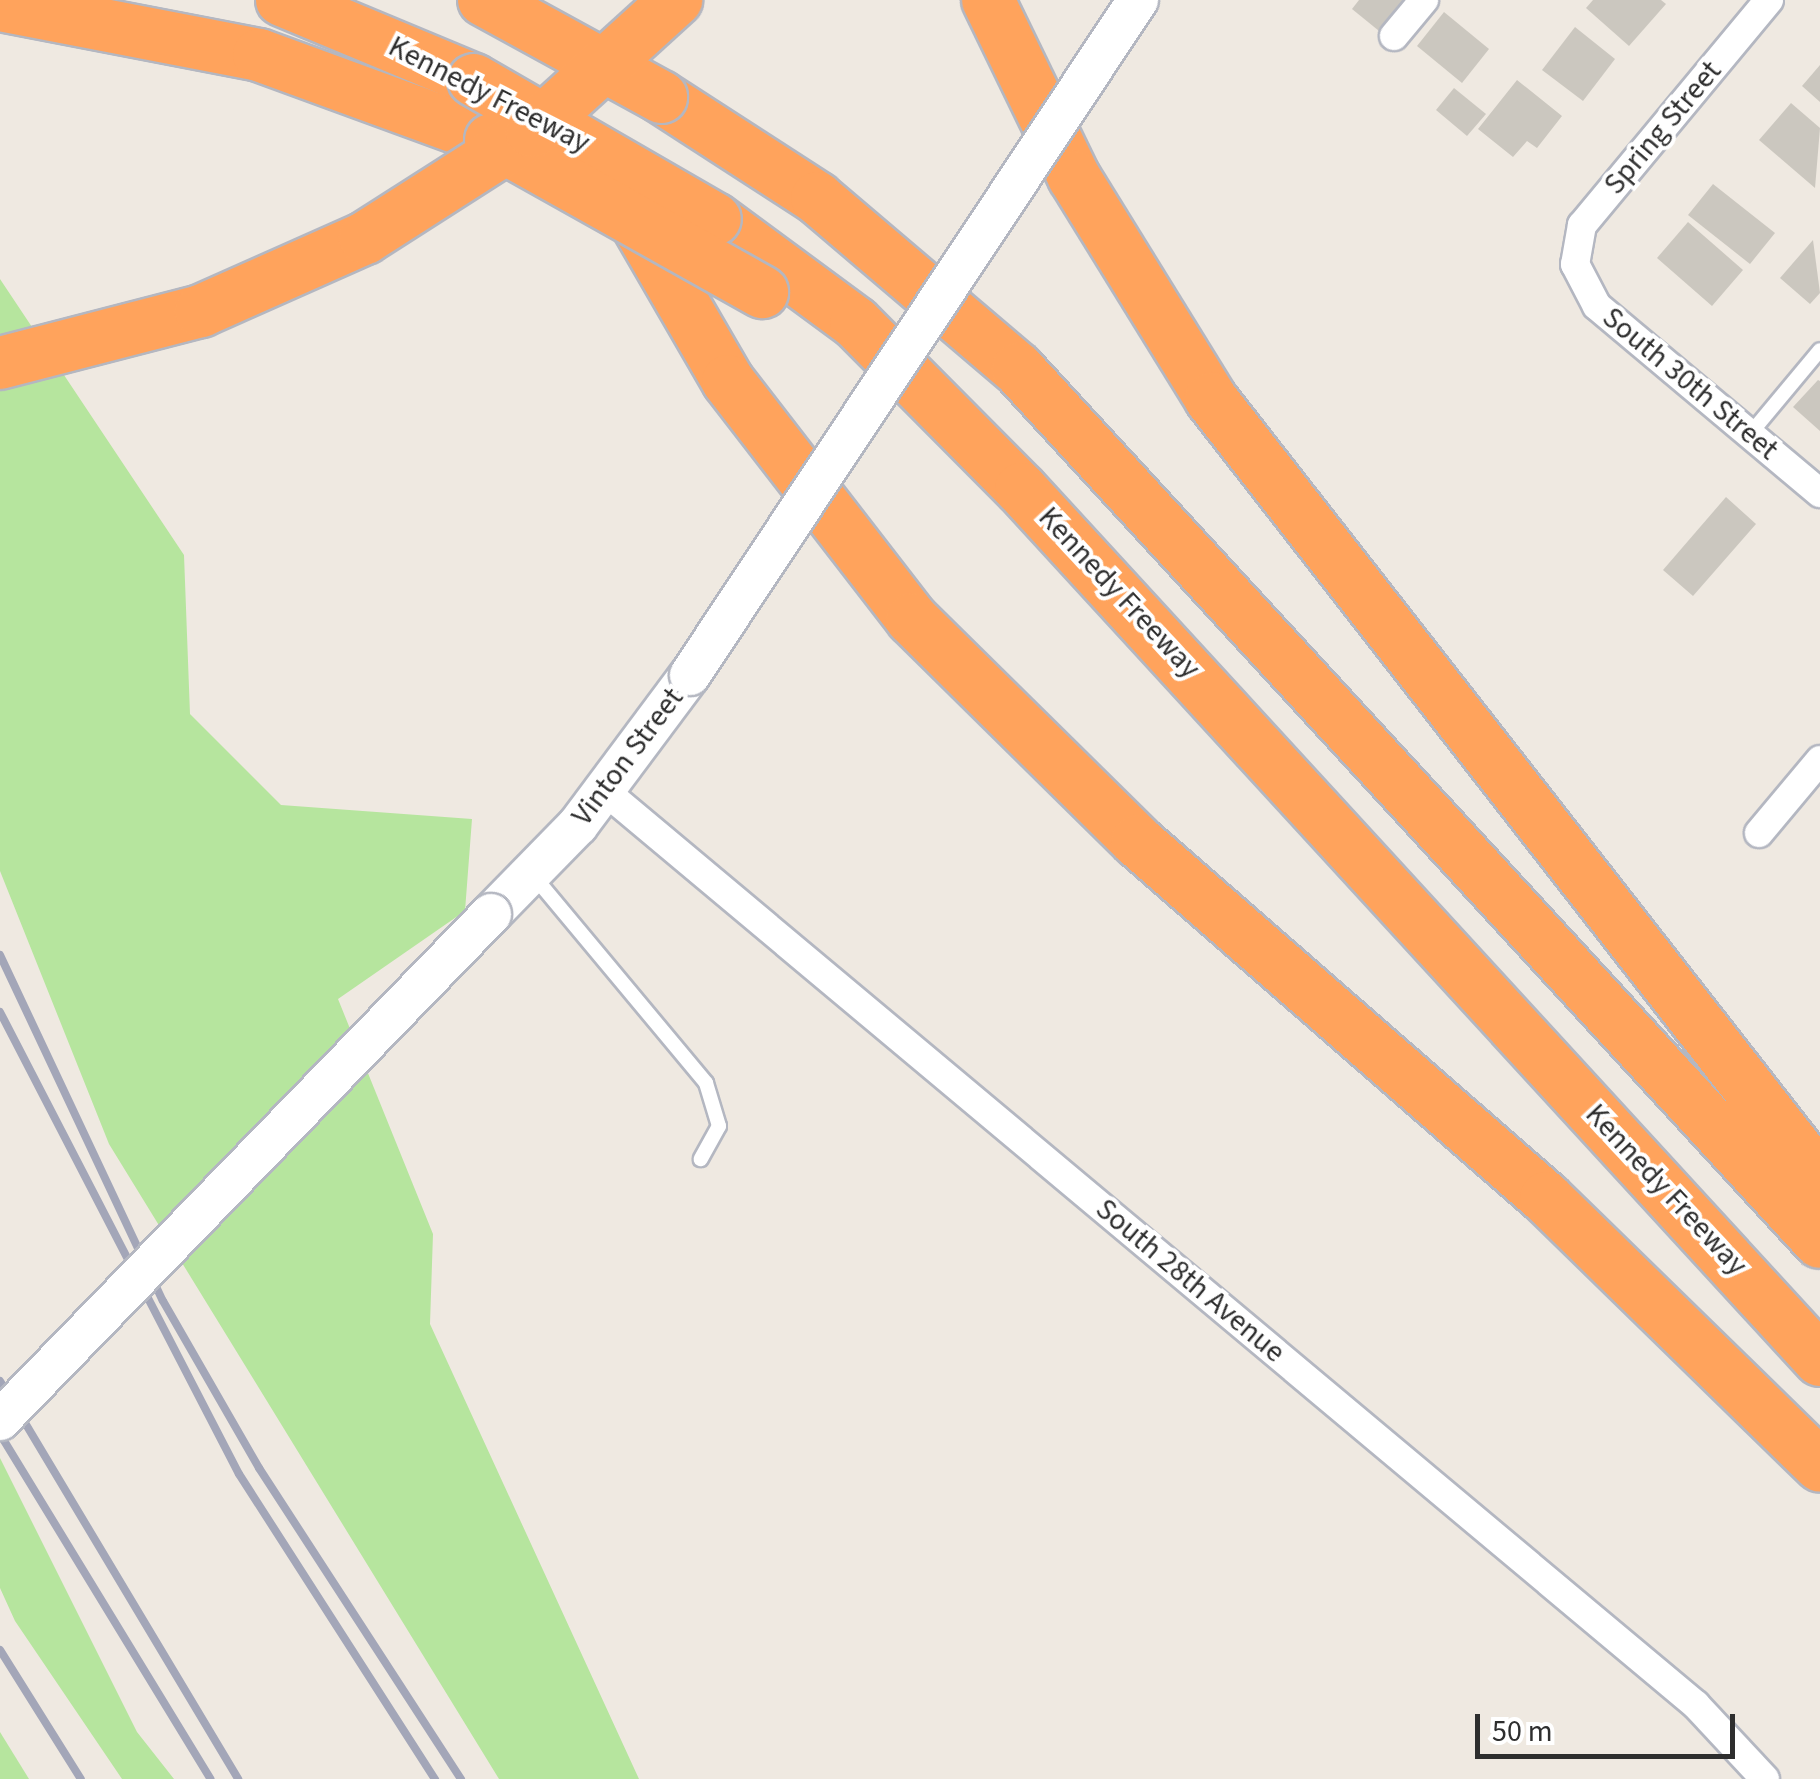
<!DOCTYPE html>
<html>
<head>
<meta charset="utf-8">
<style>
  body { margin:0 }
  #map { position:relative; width:1820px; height:1779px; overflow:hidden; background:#efe9e1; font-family:"Source Sans 3",sans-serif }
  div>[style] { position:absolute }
  .green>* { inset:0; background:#b6e59e }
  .building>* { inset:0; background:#cbc7bf }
  .roads { filter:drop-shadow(2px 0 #b4b7c1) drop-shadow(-2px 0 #b4b7c1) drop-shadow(0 2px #b4b7c1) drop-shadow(0 -2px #b4b7c1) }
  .lane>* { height:14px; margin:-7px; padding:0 7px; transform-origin:7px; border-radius:7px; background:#fff }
  .street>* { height:28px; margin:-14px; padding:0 14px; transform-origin:14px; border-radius:14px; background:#fff }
  .secondary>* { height:40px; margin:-20px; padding:0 20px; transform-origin:20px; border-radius:20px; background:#fff }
  .highway>* { height:52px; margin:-26px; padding:0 26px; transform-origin:26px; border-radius:26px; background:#ffa35c }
  .rail>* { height:8px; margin:-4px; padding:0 4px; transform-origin:4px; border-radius:4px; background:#a3a6b8 }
  .bridges { filter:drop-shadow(2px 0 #b4b7c1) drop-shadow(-2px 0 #b4b7c1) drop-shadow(0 2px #b4b7c1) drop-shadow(0 -2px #b4b7c1) }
  .secondary-bridge>* { height:40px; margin:-20px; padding:0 20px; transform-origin:20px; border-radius:20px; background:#fff }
  .highway-bridge>* { height:52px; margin:-26px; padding:0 26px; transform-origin:26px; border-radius:26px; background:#ffa35c }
  span { translate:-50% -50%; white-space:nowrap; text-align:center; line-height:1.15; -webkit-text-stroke:8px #fff; paint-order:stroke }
  .street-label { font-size:30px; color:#2e2e2e }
  .scale { position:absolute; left:1475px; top:1714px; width:260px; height:45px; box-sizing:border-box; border:5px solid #2e2e2e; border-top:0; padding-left:12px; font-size:30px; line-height:35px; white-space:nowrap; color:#2e2e2e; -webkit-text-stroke:8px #fff; paint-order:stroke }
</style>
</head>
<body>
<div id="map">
  <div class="green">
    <div style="clip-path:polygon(0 279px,184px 555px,190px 714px,281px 805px,472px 819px,465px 911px,338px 999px,433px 1234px,430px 1324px,639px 1779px,499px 1779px,109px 1144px,0 871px)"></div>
    <div style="clip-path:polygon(0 1458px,137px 1732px,174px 1779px,122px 1779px,15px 1621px,0 1588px)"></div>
    <div style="clip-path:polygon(0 1732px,29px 1779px,0 1779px)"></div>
  </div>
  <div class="building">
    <div style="clip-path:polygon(1359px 0,1412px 0,1384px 35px,1352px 9px)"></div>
    <div style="clip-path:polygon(1593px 0,1661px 0,1666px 4px,1629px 46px,1586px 8px)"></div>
    <div style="clip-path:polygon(1444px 12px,1489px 49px,1462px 83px,1417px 46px)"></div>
    <div style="clip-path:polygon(1575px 27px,1615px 59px,1583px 101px,1542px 70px)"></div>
    <div style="clip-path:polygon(1820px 65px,1820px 102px,1802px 86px)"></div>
    <div style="clip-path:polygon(1517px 80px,1562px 116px,1537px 148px,1527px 141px,1513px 157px,1478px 129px)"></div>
    <div style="clip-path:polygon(1454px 88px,1486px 114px,1467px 136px,1436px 110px)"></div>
    <div style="clip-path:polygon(1791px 103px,1820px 128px,1815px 188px,1759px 140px)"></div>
    <div style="clip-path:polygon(1713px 184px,1775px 233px,1750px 264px,1688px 215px)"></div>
    <div style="clip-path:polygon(1688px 222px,1743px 270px,1712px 306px,1657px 258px)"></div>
    <div style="clip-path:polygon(1813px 240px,1820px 293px,1810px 304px,1780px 278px)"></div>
    <div style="clip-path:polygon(1818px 380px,1820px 381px,1820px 431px,1793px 407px)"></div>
    <div style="clip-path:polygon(1726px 497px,1756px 524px,1693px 596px,1663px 570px)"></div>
  </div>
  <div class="roads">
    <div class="lane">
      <div style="left:1750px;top:434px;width:109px;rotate:-50.2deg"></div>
      <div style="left:532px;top:874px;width:272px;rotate:50.2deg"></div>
      <div style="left:706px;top:1083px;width:45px;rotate:73.2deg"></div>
      <div style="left:719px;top:1126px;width:38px;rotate:119deg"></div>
    </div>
    <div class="street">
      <div style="left:1769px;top:0;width:293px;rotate:129.7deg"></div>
      <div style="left:1582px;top:225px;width:40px;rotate:100deg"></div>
      <div style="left:1575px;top:264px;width:47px;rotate:62.4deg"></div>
      <div style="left:1597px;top:306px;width:291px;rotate:40deg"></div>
      <div style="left:1394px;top:36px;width:47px;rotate:-50.2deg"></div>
      <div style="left:606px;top:792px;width:1422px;rotate:39.95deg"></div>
      <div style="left:1696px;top:1705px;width:101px;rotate:47deg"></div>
      <div style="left:1759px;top:833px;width:95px;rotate:-50.1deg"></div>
    </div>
    <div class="secondary">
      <div style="left:491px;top:914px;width:124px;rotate:-45.7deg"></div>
      <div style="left:578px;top:825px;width:187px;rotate:-53.3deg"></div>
    </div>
    <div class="highway">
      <div style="left:282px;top:0;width:208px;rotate:22.6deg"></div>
      <div style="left:988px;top:0;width:197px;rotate:64.1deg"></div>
      <div style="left:1074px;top:177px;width:261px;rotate:58.3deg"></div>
      <div style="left:1211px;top:399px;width:990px;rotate:52.02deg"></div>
      <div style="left:0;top:5px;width:264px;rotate:10.9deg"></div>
      <div style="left:259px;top:55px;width:247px;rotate:20.1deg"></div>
      <div style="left:661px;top:97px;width:186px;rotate:32.9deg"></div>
      <div style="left:817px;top:198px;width:264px;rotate:40.4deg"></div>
      <div style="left:1018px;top:369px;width:1185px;rotate:47.43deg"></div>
      <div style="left:626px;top:205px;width:203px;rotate:59.9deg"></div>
      <div style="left:728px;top:381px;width:301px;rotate:52.3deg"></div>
      <div style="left:912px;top:619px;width:316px;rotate:44.6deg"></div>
      <div style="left:1137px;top:841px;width:543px;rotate:41.12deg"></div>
      <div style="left:1546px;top:1198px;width:383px;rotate:44.3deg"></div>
      <div style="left:715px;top:219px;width:175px;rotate:36.4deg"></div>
      <div style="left:856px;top:323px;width:234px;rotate:45.2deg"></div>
      <div style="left:1021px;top:489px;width:1182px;rotate:47.47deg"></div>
    </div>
  </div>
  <div class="rail">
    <div style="left:0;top:955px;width:382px;rotate:64.8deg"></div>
    <div style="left:163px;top:1301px;width:193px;rotate:60.1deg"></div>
    <div style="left:259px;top:1468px;width:371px;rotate:57deg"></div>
    <div style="left:0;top:1012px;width:520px;rotate:62.65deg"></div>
    <div style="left:239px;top:1474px;width:363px;rotate:57.3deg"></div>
    <div style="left:0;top:1381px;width:464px;rotate:59.1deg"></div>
    <div style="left:0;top:1434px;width:404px;rotate:58.6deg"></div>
    <div style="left:0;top:1650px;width:152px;rotate:57.9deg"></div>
  </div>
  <div class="bridges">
    <div class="secondary-bridge">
      <div style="left:690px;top:675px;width:810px;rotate:-56.43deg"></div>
      <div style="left:0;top:1420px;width:705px;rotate:-45.86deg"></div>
    </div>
    <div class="highway-bridge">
      <div style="left:484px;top:0;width:202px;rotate:28.7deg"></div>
      <div style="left:474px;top:80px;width:278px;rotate:30deg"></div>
      <div style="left:491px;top:140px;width:311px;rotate:29.3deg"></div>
      <div style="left:0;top:363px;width:208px;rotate:-14.5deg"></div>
      <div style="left:201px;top:311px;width:180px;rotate:-24deg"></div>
      <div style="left:365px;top:238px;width:198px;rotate:-32.6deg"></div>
      <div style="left:532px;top:131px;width:195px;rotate:-42.3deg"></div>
    </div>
  </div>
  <div class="street-label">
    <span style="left:489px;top:95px;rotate:27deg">Kennedy Freeway</span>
    <span style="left:1663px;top:128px;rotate:-50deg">Spring Street</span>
    <span style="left:1690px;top:384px;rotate:40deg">South 30th Street</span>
    <span style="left:1119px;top:593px;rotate:47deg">Kennedy Freeway</span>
    <span style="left:628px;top:757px;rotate:-53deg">Vinton Street</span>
    <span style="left:1666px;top:1190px;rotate:47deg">Kennedy Freeway</span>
    <span style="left:1190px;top:1281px;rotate:40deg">South 28th Avenue</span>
  </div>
  <div class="scale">50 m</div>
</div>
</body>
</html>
